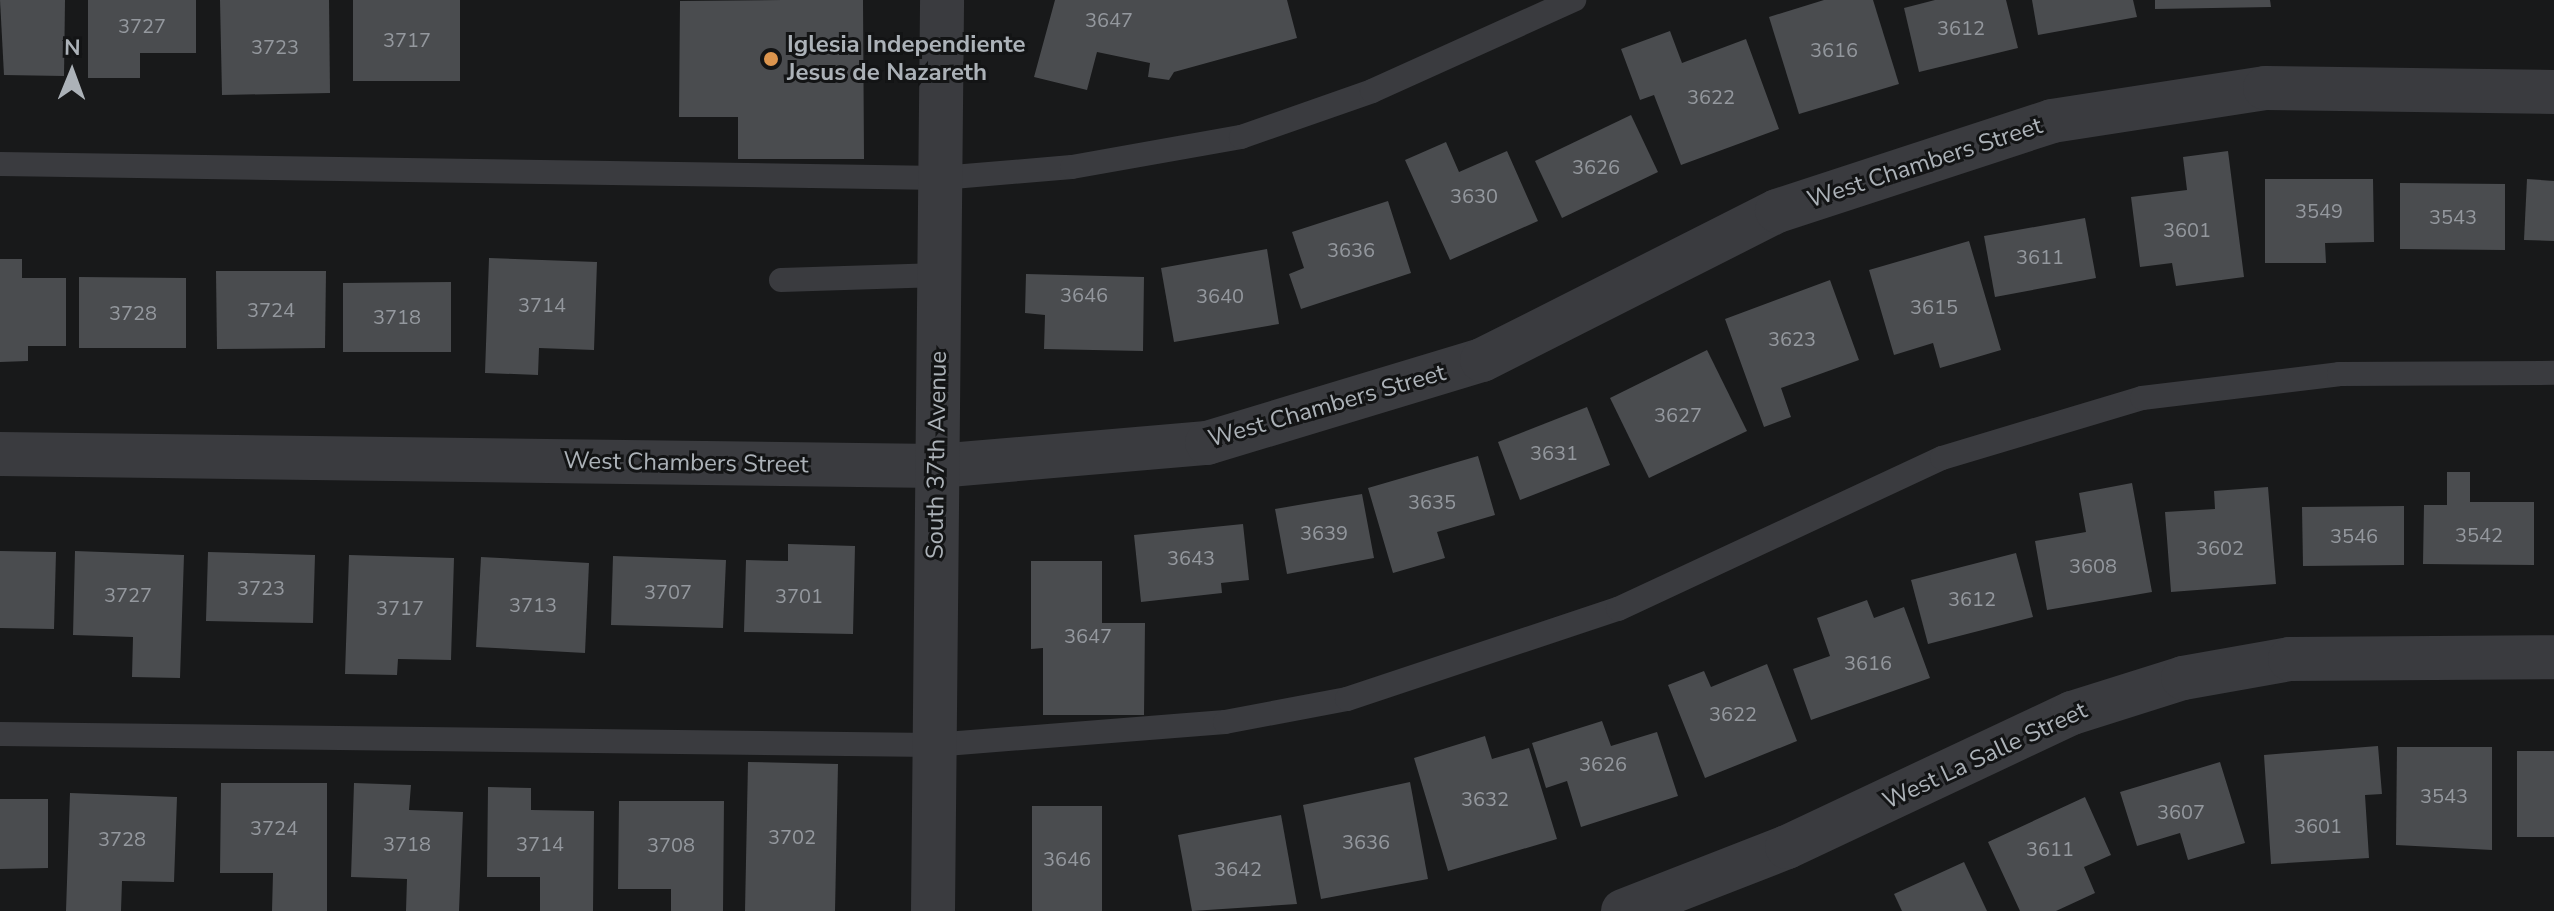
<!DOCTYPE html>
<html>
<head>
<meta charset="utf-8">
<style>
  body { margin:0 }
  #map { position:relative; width:2554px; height:911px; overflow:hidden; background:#18191a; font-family:"Nunito Sans",sans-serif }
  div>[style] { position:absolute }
  .building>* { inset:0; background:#4a4c4f }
  .lane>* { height:24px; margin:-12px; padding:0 12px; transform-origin:12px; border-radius:12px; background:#3a3b3f }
  .street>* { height:44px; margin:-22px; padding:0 22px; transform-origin:22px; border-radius:22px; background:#3a3b3f }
  .dots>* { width:22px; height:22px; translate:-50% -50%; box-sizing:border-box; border:4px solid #131415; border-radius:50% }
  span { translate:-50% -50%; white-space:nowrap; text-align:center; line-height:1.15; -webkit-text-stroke:6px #131415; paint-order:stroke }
  .number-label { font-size:20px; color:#94989e }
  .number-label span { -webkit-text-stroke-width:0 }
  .poi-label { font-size:24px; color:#acb2b8; font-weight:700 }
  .left { translate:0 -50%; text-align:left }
  .street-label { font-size:24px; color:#acb2b8 }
  .north { position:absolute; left:32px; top:32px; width:80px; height:80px; -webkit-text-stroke:6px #131415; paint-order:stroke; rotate:1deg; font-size:22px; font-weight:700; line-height:32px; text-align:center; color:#acb2b8 }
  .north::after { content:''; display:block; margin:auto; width:28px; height:36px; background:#acb2b8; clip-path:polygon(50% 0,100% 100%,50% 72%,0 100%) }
</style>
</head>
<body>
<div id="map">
  <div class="building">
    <div style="clip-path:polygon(0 0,65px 0,64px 76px,4px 75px)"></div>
    <div style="clip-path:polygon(88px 0,196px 0,196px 53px,140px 53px,140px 78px,88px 78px)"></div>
    <div style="clip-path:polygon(220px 0,329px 0,330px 93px,222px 95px)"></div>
    <div style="clip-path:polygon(353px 0,460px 0,460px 81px,353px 81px)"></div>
    <div style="clip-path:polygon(783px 0,863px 0,864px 159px,738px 159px,738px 117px,679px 117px,680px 1px)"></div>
    <div style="clip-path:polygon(1055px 0,1287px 0,1297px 38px,1174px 72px,1169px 80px,1148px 77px,1150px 63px,1097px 52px,1087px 90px,1034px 77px)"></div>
    <div style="clip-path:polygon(1824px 0,1873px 0,1899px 84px,1799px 114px,1769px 17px)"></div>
    <div style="clip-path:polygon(1935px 0,2006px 0,2018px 48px,1919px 72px,1904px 8px)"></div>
    <div style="clip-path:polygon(2032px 0,2133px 0,2137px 17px,2038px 35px)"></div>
    <div style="clip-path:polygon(2155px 0,2270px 0,2271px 7px,2155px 9px)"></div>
    <div style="clip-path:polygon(1670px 31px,1682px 63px,1746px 39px,1779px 129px,1681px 165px,1654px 95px,1640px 100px,1621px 49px)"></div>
    <div style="clip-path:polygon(1631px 115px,1658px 172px,1562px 218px,1535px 161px)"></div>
    <div style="clip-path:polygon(1446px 142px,1459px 172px,1507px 151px,1538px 221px,1450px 260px,1405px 160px)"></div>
    <div style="clip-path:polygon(2228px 151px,2244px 277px,2176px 286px,2172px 263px,2140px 267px,2131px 197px,2187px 190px,2183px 157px)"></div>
    <div style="clip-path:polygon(2265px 179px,2373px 179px,2374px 242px,2325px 243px,2326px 263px,2265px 263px)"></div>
    <div style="clip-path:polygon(2527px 179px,2554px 181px,2554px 241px,2524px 240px)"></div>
    <div style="clip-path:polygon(2400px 183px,2505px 184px,2505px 250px,2400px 249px)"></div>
    <div style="clip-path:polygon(1388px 201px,1411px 273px,1301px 309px,1289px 274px,1304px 268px,1292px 232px)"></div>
    <div style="clip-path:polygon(2085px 218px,2096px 278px,1995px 297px,1984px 236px)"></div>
    <div style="clip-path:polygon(1969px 241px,2001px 350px,1940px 368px,1933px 343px,1894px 355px,1869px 270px)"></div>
    <div style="clip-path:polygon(1267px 249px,1279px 324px,1174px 342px,1161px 268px)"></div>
    <div style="clip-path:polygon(489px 258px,597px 262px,594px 350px,539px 348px,538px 375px,485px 373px)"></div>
    <div style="clip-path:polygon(0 259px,22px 259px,22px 278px,66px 278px,66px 346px,28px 346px,28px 361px,0 362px)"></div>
    <div style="clip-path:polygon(216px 271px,326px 271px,325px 348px,217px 349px)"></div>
    <div style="clip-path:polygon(1026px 274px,1144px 277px,1143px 351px,1044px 349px,1045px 315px,1025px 313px)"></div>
    <div style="clip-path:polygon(79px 277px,186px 278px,186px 348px,79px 348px)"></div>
    <div style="clip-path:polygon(1830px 280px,1859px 360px,1781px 388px,1791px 417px,1764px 427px,1725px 319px)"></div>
    <div style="clip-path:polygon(451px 282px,451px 352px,343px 352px,343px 283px)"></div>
    <div style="clip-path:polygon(1707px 350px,1747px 431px,1649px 478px,1610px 398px)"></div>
    <div style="clip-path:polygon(1587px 407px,1610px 465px,1520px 500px,1498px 442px)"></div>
    <div style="clip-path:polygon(1478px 456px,1495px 515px,1437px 532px,1445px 558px,1393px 573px,1368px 488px)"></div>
    <div style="clip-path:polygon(2447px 472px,2470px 472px,2470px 502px,2534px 502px,2534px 565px,2423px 564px,2424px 505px,2447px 505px)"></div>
    <div style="clip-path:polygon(2132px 483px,2152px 592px,2047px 610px,2035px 541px,2086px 532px,2079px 493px)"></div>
    <div style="clip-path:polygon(2268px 487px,2276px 584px,2171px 592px,2165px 512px,2215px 509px,2214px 491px)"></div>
    <div style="clip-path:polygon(1362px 494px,1374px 558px,1287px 574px,1275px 509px)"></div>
    <div style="clip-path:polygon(2404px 506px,2404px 565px,2303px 566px,2302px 507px)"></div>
    <div style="clip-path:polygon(1243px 524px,1249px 580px,1221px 583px,1222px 593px,1141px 602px,1134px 535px)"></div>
    <div style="clip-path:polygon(788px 544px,855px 546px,853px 634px,744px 632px,746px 560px,788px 561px)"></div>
    <div style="clip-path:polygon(0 551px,56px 552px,54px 629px,0 628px)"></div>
    <div style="clip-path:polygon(75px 551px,184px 555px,180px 678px,132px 677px,133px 637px,73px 635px)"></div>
    <div style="clip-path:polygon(208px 552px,315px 555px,313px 623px,206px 621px)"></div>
    <div style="clip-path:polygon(2016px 553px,2033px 617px,1928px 644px,1911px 580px)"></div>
    <div style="clip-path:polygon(349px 555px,454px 558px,451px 660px,398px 659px,397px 675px,345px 674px)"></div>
    <div style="clip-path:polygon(613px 556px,726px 560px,723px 628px,611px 625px)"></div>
    <div style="clip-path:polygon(481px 557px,589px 563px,585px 653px,476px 647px)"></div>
    <div style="clip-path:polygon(1031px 561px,1102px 561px,1102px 623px,1145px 623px,1144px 715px,1043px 715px,1043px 648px,1031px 649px)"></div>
    <div style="clip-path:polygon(1867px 600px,1874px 618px,1904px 607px,1930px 678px,1811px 720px,1793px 669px,1830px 656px,1817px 618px)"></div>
    <div style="clip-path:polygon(1767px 664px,1797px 741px,1705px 778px,1668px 685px,1704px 671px,1711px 687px)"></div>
    <div style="clip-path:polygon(1602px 721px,1611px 746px,1657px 732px,1678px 796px,1581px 827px,1567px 781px,1546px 788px,1532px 743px)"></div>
    <div style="clip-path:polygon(1485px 736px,1492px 759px,1529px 748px,1557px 839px,1448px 871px,1414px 758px)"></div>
    <div style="clip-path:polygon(2378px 746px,2382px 794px,2365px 795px,2369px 858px,2271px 864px,2264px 755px)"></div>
    <div style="clip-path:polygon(2397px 747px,2492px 747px,2492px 850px,2396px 845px)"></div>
    <div style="clip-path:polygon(2517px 751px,2554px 751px,2554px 837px,2517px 837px)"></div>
    <div style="clip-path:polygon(748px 762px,838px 764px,835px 911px,745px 911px)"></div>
    <div style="clip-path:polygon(2220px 762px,2245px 843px,2188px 860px,2180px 833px,2137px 846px,2120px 792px)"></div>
    <div style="clip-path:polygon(1410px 782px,1428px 879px,1321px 899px,1303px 805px)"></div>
    <div style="clip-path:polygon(221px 783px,327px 783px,327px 911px,272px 911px,273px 873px,220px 873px)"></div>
    <div style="clip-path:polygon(354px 783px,411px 785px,409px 810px,463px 812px,459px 911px,406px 911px,407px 879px,351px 877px)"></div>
    <div style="clip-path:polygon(488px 787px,531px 788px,531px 810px,594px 811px,593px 911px,540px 911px,540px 877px,487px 877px)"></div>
    <div style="clip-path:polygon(70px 793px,177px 797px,174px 882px,122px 881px,121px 911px,66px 911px)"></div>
    <div style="clip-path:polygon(2085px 797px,2111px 855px,2084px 867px,2095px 893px,2056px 911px,2020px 911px,1988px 842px)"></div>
    <div style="clip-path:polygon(0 799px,48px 799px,48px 868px,0 869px)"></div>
    <div style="clip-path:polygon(619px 801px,724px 801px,723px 911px,671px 911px,671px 889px,618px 889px)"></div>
    <div style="clip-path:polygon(1032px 806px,1102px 806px,1102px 911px,1032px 911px)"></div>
    <div style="clip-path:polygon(1281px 815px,1297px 904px,1192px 911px,1178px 835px)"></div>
    <div style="clip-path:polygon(1964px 862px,1987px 911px,1902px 911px,1894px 894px)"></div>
  </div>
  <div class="lane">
    <div style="left:0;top:164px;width:941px;rotate:0.85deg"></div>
    <div style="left:941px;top:178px;width:131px;rotate:-4.8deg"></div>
    <div style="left:1072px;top:167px;width:172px;rotate:-10.1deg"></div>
    <div style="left:1241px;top:137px;width:139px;rotate:-19.3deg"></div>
    <div style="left:1372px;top:91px;width:222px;rotate:-24.3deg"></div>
    <div style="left:781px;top:280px;width:159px;rotate:-1.8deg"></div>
    <div style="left:0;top:734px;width:933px;rotate:0.68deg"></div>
    <div style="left:933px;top:745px;width:293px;rotate:-4.5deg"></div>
    <div style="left:1225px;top:722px;width:124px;rotate:-10.7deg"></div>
    <div style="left:1347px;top:699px;width:286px;rotate:-18.4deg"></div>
    <div style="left:1618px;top:609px;width:357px;rotate:-25deg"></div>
    <div style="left:1942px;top:458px;width:209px;rotate:-16.7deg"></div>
    <div style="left:2142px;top:398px;width:198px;rotate:-6.9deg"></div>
    <div style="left:2339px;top:374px;width:215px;rotate:-0.3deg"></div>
  </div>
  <div class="street">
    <div style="left:0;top:454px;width:937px;rotate:0.73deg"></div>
    <div style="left:937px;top:466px;width:271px;rotate:-4.9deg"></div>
    <div style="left:1207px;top:443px;width:287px;rotate:-16.8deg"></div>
    <div style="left:1482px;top:360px;width:330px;rotate:-26.8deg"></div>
    <div style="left:1777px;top:211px;width:289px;rotate:-18.1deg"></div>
    <div style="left:2052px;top:121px;width:216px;rotate:-8.8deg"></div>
    <div style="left:2265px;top:88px;width:289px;rotate:0.8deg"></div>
    <div style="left:933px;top:911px;width:911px;rotate:-89.43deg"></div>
    <div style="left:1623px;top:911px;width:176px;rotate:-21.3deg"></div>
    <div style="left:1787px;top:847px;width:315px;rotate:-25.2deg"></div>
    <div style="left:2072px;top:713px;width:116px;rotate:-17.5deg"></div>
    <div style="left:2183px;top:678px;width:109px;rotate:-10.1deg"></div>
    <div style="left:2290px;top:659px;width:264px;rotate:-0.4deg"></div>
  </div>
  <div class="dots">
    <div style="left:771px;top:59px;background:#dc954e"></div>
  </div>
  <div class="number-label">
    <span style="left:1109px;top:20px">3647</span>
    <span style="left:142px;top:26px">3727</span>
    <span style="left:1961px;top:28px">3612</span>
    <span style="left:407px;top:40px">3717</span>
    <span style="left:275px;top:47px">3723</span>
    <span style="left:1834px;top:50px">3616</span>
    <span style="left:1711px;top:97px">3622</span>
    <span style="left:1596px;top:167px">3626</span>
    <span style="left:1474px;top:196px">3630</span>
    <span style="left:2319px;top:211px">3549</span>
    <span style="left:2453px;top:217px">3543</span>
    <span style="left:2187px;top:230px">3601</span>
    <span style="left:1351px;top:250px">3636</span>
    <span style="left:2040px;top:257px">3611</span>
    <span style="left:1084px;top:295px">3646</span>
    <span style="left:1220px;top:296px">3640</span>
    <span style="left:542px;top:305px">3714</span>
    <span style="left:1934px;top:307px">3615</span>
    <span style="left:271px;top:310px">3724</span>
    <span style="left:133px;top:313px">3728</span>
    <span style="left:397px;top:317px">3718</span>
    <span style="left:1792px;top:339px">3623</span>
    <span style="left:1678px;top:415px">3627</span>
    <span style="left:1554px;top:453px">3631</span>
    <span style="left:1432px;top:502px">3635</span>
    <span style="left:1324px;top:533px">3639</span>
    <span style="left:2479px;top:535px">3542</span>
    <span style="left:2354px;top:536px">3546</span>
    <span style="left:2220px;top:548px">3602</span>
    <span style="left:1191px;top:558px">3643</span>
    <span style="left:2093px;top:566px">3608</span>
    <span style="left:261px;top:588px">3723</span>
    <span style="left:668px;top:592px">3707</span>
    <span style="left:128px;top:595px">3727</span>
    <span style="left:799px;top:596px">3701</span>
    <span style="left:1972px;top:599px">3612</span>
    <span style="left:533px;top:605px">3713</span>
    <span style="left:400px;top:608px">3717</span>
    <span style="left:1088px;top:636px">3647</span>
    <span style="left:1868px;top:663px">3616</span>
    <span style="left:1733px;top:714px">3622</span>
    <span style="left:1603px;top:764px">3626</span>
    <span style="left:2444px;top:796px">3543</span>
    <span style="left:1485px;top:799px">3632</span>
    <span style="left:2181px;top:812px">3607</span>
    <span style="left:2318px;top:826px">3601</span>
    <span style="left:274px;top:828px">3724</span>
    <span style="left:792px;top:837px">3702</span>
    <span style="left:122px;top:839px">3728</span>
    <span style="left:1366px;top:842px">3636</span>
    <span style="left:407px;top:844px">3718</span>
    <span style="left:540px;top:844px">3714</span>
    <span style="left:671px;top:845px">3708</span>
    <span style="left:2050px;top:849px">3611</span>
    <span style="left:1067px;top:859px">3646</span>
    <span style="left:1238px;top:869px">3642</span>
  </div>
  <div class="poi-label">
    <span class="left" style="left:787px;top:59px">Iglesia Independiente<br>Jesus de Nazareth</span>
  </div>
  <div class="street-label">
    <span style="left:1925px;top:163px;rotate:-18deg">West Chambers Street</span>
    <span style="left:1327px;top:406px;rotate:-16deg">West Chambers Street</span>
    <span style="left:937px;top:455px;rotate:-89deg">South 37th Avenue</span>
    <span style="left:686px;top:463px;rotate:1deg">West Chambers Street</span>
    <span style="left:1985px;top:756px;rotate:-25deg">West La Salle Street</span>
  </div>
  <div class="north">N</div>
</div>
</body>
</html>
